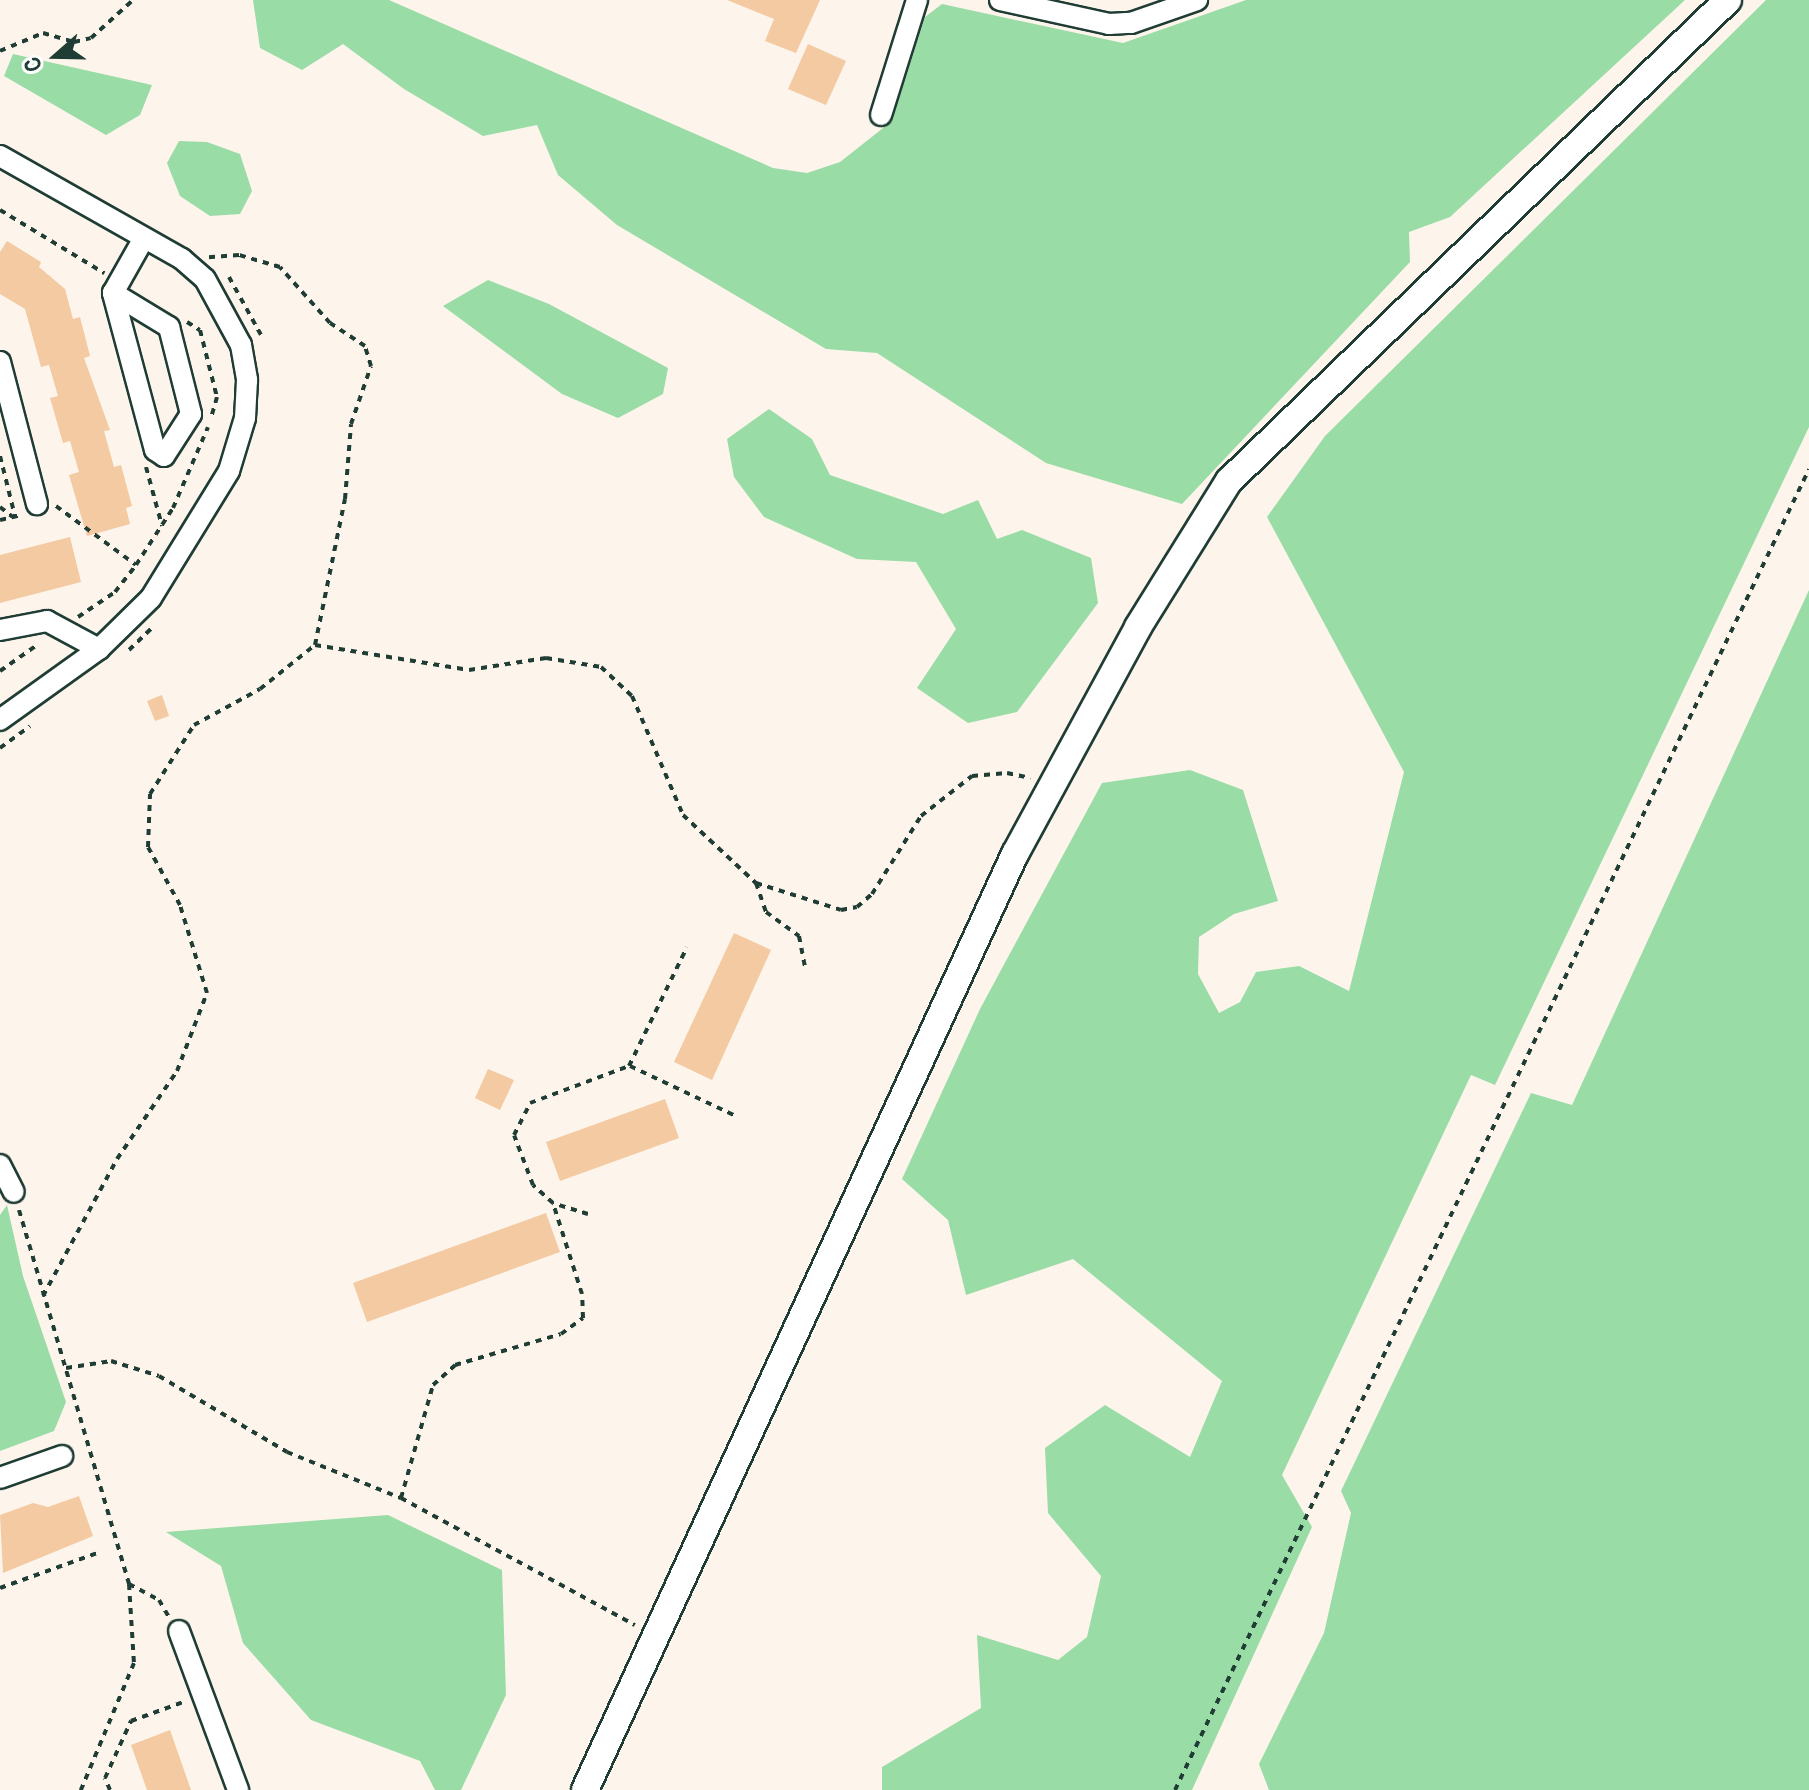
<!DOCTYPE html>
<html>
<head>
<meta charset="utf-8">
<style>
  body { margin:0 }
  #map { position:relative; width:1809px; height:1790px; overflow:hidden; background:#fdf4ec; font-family:Pangolin,sans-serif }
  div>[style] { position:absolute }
  .green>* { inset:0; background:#9adca6 }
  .building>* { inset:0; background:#f3caa2 }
  .path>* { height:4px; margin-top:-2px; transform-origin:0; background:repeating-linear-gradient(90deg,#1f3d34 0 6px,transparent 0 12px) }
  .roads { filter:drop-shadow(2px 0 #1f3d34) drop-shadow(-2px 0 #1f3d34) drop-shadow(0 2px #1f3d34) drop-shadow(0 -2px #1f3d34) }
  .minor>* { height:20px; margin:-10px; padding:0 10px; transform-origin:10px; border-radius:10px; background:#fff }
  .major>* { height:26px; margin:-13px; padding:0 13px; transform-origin:13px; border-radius:13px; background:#fff }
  span { translate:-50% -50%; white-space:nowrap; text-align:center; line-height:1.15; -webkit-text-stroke:7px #fff; paint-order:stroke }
  .north { position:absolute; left:16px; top:16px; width:80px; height:80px; -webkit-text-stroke:6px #fff; paint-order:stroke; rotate:250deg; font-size:22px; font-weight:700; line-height:32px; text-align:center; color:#1f3d34 }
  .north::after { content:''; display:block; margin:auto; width:28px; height:36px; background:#1f3d34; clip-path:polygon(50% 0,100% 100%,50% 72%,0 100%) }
</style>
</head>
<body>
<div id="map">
  <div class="green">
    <div style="clip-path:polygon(253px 0,389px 0,773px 168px,807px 173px,840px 162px,892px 121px,925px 17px,942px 4px,1123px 43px,1246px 0,1685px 0,1450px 217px,1409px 232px,1410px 262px,1182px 504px,1046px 463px,877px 353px,826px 349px,617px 225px,558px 175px,537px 125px,483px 136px,404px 89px,343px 44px,302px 70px,260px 48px)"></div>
    <div style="clip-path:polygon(1766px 0,1809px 0,1809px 427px,1495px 1085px,1471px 1075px,1282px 1475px,1312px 1527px,1192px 1790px,882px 1790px,882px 1767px,981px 1708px,977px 1635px,1058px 1660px,1087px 1637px,1101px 1576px,1048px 1513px,1045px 1448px,1105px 1405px,1190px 1457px,1222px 1381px,1073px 1259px,966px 1295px,948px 1220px,902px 1179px,980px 1009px,1102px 783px,1190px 770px,1243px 790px,1278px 901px,1234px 914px,1199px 937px,1198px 974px,1219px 1013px,1240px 1002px,1256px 972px,1299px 966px,1349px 991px,1404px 772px,1267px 517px,1325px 436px)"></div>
    <div style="clip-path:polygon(13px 54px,152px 85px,140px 115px,106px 135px,4px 76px)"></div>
    <div style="clip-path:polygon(179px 141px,207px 142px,240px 154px,252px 191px,240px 214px,210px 216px,180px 196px,167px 163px)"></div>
    <div style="clip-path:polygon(488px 280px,549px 304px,668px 368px,663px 394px,618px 418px,562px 394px,443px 306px)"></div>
    <div style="clip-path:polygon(769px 409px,812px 439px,830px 475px,943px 514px,978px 500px,997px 539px,1022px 530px,1091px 558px,1098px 603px,1017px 712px,968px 723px,917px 688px,956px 629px,916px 562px,857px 559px,764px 517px,734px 477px,727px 439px)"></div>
    <div style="clip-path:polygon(1809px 590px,1809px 1790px,1269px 1790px,1259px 1764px,1324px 1633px,1351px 1513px,1341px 1491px,1531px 1093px,1572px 1105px)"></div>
    <div style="clip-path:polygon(7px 1205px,23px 1276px,66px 1402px,54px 1431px,0 1451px,0 1215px)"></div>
    <div style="clip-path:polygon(388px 1515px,502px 1570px,506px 1695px,461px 1790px,435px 1790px,420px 1761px,311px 1720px,243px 1643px,221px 1566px,166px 1532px)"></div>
  </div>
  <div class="building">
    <div style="clip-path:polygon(727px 0,820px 0,796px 53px,765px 41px,774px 19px)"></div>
    <div style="clip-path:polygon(808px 44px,846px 61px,826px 105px,788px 89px)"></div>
    <div style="clip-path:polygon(7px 241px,41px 262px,39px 267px,65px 289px,73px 319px,80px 317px,90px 356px,84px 358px,110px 430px,104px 431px,114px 467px,121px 465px,132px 506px,126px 508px,130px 524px,87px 536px,69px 475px,79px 472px,70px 441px,63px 443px,50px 398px,58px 396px,49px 365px,41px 367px,25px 309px,0 294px,0 252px)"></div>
    <div style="clip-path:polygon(70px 537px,81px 582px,0 603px,0 555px)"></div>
    <div style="clip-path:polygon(162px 695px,169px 716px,155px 721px,147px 701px)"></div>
    <div style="clip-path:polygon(734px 933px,771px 950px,712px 1080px,674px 1062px)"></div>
    <div style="clip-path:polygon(488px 1069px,514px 1080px,500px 1110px,475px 1098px)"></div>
    <div style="clip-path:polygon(665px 1099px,679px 1138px,560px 1181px,546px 1142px)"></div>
    <div style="clip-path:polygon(546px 1213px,560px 1252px,367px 1322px,353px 1283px)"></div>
    <div style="clip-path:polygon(79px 1496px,93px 1536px,3px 1573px,0 1515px,33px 1503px,48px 1507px)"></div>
    <div style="clip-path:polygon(170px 1730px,191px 1790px,147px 1790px,131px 1745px)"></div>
  </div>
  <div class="path">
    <div style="left:0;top:51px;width:47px;rotate:-22.7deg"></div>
    <div style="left:43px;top:33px;width:32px;rotate:16deg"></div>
    <div style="left:74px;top:42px;width:17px;rotate:-13deg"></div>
    <div style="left:91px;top:38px;width:57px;rotate:-42.1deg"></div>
    <div style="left:0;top:210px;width:122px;rotate:31.2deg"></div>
    <div style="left:229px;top:277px;width:66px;rotate:61.1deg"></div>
    <div style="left:187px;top:322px;width:15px;rotate:32deg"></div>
    <div style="left:200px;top:330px;width:69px;rotate:75.8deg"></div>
    <div style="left:217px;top:397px;width:19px;rotate:106deg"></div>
    <div style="left:0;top:456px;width:62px;rotate:76deg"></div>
    <div style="left:146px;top:467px;width:61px;rotate:74.8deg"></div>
    <div style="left:56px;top:506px;width:99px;rotate:36.4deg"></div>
    <div style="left:0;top:507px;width:16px;rotate:38deg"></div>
    <div style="left:0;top:520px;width:22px;rotate:-13deg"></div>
    <div style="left:78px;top:617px;width:45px;rotate:-34deg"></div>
    <div style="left:115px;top:592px;width:34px;rotate:-52deg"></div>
    <div style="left:136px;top:565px;width:68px;rotate:-57deg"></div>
    <div style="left:173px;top:508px;width:88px;rotate:-66.6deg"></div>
    <div style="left:315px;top:645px;width:156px;rotate:9.2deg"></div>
    <div style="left:469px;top:670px;width:78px;rotate:-8.9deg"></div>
    <div style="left:546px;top:658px;width:56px;rotate:9.3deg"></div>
    <div style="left:601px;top:667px;width:42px;rotate:43.1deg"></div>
    <div style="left:632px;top:696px;width:129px;rotate:66.8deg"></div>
    <div style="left:683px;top:815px;width:100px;rotate:43deg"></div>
    <div style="left:756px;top:883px;width:89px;rotate:17.6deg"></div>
    <div style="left:841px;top:910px;width:16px;rotate:-11deg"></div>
    <div style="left:857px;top:907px;width:20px;rotate:-41deg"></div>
    <div style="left:872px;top:894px;width:92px;rotate:-57.9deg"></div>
    <div style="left:921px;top:816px;width:65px;rotate:-38.1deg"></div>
    <div style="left:972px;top:776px;width:35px;rotate:-5deg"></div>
    <div style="left:1007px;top:773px;width:24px;rotate:12deg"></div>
    <div style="left:129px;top:650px;width:35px;rotate:-44deg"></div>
    <div style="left:0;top:671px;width:45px;rotate:-35.1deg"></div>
    <div style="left:0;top:748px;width:37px;rotate:-36deg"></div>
    <div style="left:756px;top:883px;width:31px;rotate:71deg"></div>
    <div style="left:766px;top:912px;width:41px;rotate:36deg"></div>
    <div style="left:799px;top:936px;width:32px;rotate:79deg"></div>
    <div style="left:630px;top:1066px;width:117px;rotate:25.3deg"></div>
    <div style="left:19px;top:1210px;width:390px;rotate:73.6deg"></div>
    <div style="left:129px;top:1584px;width:79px;rotate:86.4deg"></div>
    <div style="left:134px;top:1663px;width:138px;rotate:112.7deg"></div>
    <div style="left:588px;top:1214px;width:37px;rotate:-163deg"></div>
    <div style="left:553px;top:1203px;width:27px;rotate:-138deg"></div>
    <div style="left:533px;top:1185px;width:53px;rotate:-110.8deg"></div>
    <div style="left:514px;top:1135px;width:36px;rotate:-63deg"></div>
    <div style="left:530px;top:1103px;width:106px;rotate:-20.5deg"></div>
    <div style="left:629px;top:1066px;width:132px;rotate:-64deg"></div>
    <div style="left:43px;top:1296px;width:156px;rotate:-61.6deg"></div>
    <div style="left:117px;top:1159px;width:107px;rotate:-55.7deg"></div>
    <div style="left:177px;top:1071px;width:84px;rotate:-69deg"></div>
    <div style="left:207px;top:993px;width:92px;rotate:-107.1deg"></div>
    <div style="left:180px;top:905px;width:66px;rotate:-118.9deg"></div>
    <div style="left:148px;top:847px;width:53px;rotate:-87.8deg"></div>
    <div style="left:150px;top:794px;width:82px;rotate:-57.5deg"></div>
    <div style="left:194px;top:725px;width:75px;rotate:-28.6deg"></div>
    <div style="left:260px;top:689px;width:70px;rotate:-38.7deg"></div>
    <div style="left:315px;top:645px;width:149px;rotate:-78.4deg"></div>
    <div style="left:345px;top:499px;width:75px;rotate:-85.4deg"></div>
    <div style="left:351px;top:424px;width:61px;rotate:-71deg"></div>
    <div style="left:371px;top:366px;width:21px;rotate:-107deg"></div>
    <div style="left:365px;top:346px;width:42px;rotate:-146.7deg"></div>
    <div style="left:330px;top:323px;width:75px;rotate:-131.8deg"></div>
    <div style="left:280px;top:267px;width:43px;rotate:-163.7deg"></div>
    <div style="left:239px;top:255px;width:31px;rotate:176deg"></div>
    <div style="left:66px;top:1368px;width:46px;rotate:-8.8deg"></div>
    <div style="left:111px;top:1361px;width:50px;rotate:17.4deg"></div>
    <div style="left:159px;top:1376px;width:149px;rotate:30.7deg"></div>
    <div style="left:287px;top:1452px;width:123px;rotate:22deg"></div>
    <div style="left:401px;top:1498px;width:266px;rotate:28.5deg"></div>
    <div style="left:401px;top:1498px;width:117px;rotate:-74.2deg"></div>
    <div style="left:433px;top:1385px;width:30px;rotate:-42deg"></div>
    <div style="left:455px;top:1365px;width:110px;rotate:-16.3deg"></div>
    <div style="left:561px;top:1334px;width:27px;rotate:-36deg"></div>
    <div style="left:583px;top:1318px;width:24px;rotate:-92deg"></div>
    <div style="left:582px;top:1294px;width:96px;rotate:-107.7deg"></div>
    <div style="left:129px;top:1584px;width:34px;rotate:28deg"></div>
    <div style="left:159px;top:1600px;width:20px;rotate:60deg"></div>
    <div style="left:0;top:1588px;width:106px;rotate:-19.8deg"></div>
    <div style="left:110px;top:1790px;width:13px;rotate:-113deg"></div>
    <div style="left:105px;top:1778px;width:63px;rotate:-65.5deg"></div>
    <div style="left:131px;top:1721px;width:59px;rotate:-20deg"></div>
    <div style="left:1175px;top:1790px;width:1465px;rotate:-64.36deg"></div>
  </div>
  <div class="roads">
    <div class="minor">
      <div style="left:1000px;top:0;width:112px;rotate:12.4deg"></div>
      <div style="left:1109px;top:24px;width:22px;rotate:-3deg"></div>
      <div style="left:1131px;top:23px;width:70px;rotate:-19.2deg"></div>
      <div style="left:881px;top:115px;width:121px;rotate:-72.6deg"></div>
      <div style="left:0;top:156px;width:209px;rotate:29.5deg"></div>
      <div style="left:182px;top:259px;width:30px;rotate:41deg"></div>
      <div style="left:205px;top:279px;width:75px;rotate:61.4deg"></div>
      <div style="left:241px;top:345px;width:36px;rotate:80deg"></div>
      <div style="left:247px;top:380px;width:38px;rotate:93deg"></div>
      <div style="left:245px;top:418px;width:55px;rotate:106.8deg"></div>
      <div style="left:229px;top:471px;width:149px;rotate:121.6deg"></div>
      <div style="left:151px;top:598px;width:73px;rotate:135.6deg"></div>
      <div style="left:99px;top:649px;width:122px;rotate:144.4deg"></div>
      <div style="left:113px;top:293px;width:66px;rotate:31.3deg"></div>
      <div style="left:169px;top:327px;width:90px;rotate:75.8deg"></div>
      <div style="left:191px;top:414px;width:50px;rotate:122.7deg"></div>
      <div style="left:164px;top:456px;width:11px;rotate:-146deg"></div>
      <div style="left:155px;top:450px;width:163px;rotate:-105deg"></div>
      <div style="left:113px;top:293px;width:63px;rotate:-60.6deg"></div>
      <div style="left:0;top:362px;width:147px;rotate:75.4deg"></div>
      <div style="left:0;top:630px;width:48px;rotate:-10.8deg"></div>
      <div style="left:47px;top:621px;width:59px;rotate:28.3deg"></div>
      <div style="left:0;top:1165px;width:30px;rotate:63deg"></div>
      <div style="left:0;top:1478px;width:66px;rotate:-19.5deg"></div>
      <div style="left:179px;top:1631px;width:170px;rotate:69.6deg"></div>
    </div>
    <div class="major">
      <div style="left:585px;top:1790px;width:1030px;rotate:-65.33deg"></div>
      <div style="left:1015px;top:854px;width:258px;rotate:-61.5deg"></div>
      <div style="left:1138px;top:627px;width:172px;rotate:-58.1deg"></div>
      <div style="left:1229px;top:481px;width:693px;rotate:-43.95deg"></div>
    </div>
  </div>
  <div class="north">С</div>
</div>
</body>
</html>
